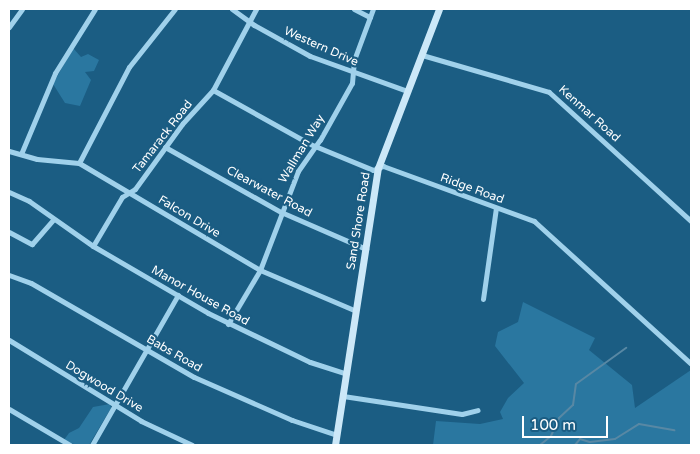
<!DOCTYPE html>
<html>
<head>
<meta charset="utf-8">
<style>
  body { margin:0 }
  #map { position:relative; width:700px; height:454px; overflow:hidden; background:#1b5d83; font-family:"Varela Round",sans-serif }
  div>[style] { position:absolute }
  .green>* { inset:0; background:#2a77a0 }
  .stream>* { height:2px; margin:-1px; padding:0 1px; transform-origin:1px; border-radius:1px; background:#5888a4 }
  .street>* { height:5px; margin:-2.5px; padding:0 2.5px; transform-origin:2.5px; border-radius:2.5px; background:#a0d1eb }
  .secondary>* { height:7px; margin:-3.5px; padding:0 3.5px; transform-origin:3.5px; border-radius:3.5px; background:#cce8f8 }
  span { translate:-50% -50%; white-space:nowrap; text-align:center; line-height:1.15; -webkit-text-stroke:4.5px #1b5d83; paint-order:stroke }
  .street-label { font-size:12px; color:#fff }
  .frame { position:absolute; inset:0; border:10px solid #fff; pointer-events:none }
  .scale { position:absolute; left:522px; top:416px; width:86px; height:22px; box-sizing:border-box; border:2px solid #fff; border-top:0; padding-left:6px; font-size:15px; line-height:18px; white-space:nowrap; color:#fff; -webkit-text-stroke:4px #1b5d83; paint-order:stroke }
</style>
</head>
<body>
<div id="map">
  <div class="green">
    <div style="clip-path:polygon(73px 48px,81px 57px,88px 54px,99px 60px,94px 71px,85px 72px,91px 80px,80px 106px,65px 103px,53px 84px)"></div>
    <div style="clip-path:polygon(523px 302px,595px 338px,589px 350px,632px 385px,635px 408px,691px 370px,691px 445px,433px 445px,436px 421px,480px 424px,503px 419px,500px 412px,508px 398px,524px 383px,495px 346px,498px 332px,518px 322px)"></div>
    <div style="clip-path:polygon(110px 404px,111px 408px,89px 445px,76px 445px,64px 440px,69px 433px,79px 428px,93px 407px)"></div>
  </div>
  <div class="stream">
    <div style="left:540px;top:445px;width:14px;rotate:-39deg"></div>
    <div style="left:551px;top:436px;width:20px;rotate:-66deg"></div>
    <div style="left:559px;top:418px;width:19px;rotate:-43deg"></div>
    <div style="left:573px;top:405px;width:21px;rotate:-82deg"></div>
    <div style="left:576px;top:384px;width:62px;rotate:-35.8deg"></div>
    <div style="left:575px;top:445px;width:8px;rotate:-50deg"></div>
    <div style="left:580px;top:439px;width:10px;rotate:17deg"></div>
    <div style="left:590px;top:442px;width:25px;rotate:-7deg"></div>
    <div style="left:615px;top:439px;width:28px;rotate:-32deg"></div>
    <div style="left:639px;top:424px;width:36px;rotate:10deg"></div>
  </div>
  <div class="street">
    <div style="left:232px;top:9px;width:27px;rotate:36deg"></div>
    <div style="left:254px;top:25px;width:64px;rotate:29deg"></div>
    <div style="left:310px;top:56px;width:103px;rotate:19.8deg"></div>
    <div style="left:354px;top:9px;width:18px;rotate:27deg"></div>
    <div style="left:9px;top:27px;width:22px;rotate:-54deg"></div>
    <div style="left:422px;top:55px;width:132px;rotate:16.2deg"></div>
    <div style="left:549px;top:92px;width:192px;rotate:42.3deg"></div>
    <div style="left:213px;top:90px;width:111px;rotate:29.1deg"></div>
    <div style="left:310px;top:144px;width:68px;rotate:22.4deg"></div>
    <div style="left:373px;top:170px;width:11px;rotate:-22deg"></div>
    <div style="left:383px;top:166px;width:161px;rotate:20deg"></div>
    <div style="left:534px;top:221px;width:212px;rotate:42.3deg"></div>
    <div style="left:165px;top:147px;width:133px;rotate:29.3deg"></div>
    <div style="left:281px;top:212px;width:93px;rotate:23.5deg"></div>
    <div style="left:9px;top:151px;width:29px;rotate:16deg"></div>
    <div style="left:37px;top:159px;width:42px;rotate:5.4deg"></div>
    <div style="left:79px;top:163px;width:210px;rotate:30.6deg"></div>
    <div style="left:260px;top:270px;width:104px;rotate:23.1deg"></div>
    <div style="left:21px;top:154px;width:88px;rotate:-67.2deg"></div>
    <div style="left:55px;top:73px;width:75px;rotate:-58deg"></div>
    <div style="left:79px;top:163px;width:108px;rotate:-62.5deg"></div>
    <div style="left:129px;top:67px;width:74px;rotate:-51.6deg"></div>
    <div style="left:9px;top:192px;width:22px;rotate:24deg"></div>
    <div style="left:29px;top:201px;width:78px;rotate:35.1deg"></div>
    <div style="left:93px;top:246px;width:133px;rotate:30.2deg"></div>
    <div style="left:208px;top:313px;width:113px;rotate:25.7deg"></div>
    <div style="left:310px;top:362px;width:38px;rotate:18deg"></div>
    <div style="left:9px;top:232px;width:26px;rotate:28deg"></div>
    <div style="left:32px;top:244px;width:32px;rotate:-49deg"></div>
    <div style="left:93px;top:246px;width:57px;rotate:-59.4deg"></div>
    <div style="left:122px;top:197px;width:15px;rotate:-32deg"></div>
    <div style="left:135px;top:189px;width:80px;rotate:-54.1deg"></div>
    <div style="left:182px;top:124px;width:46px;rotate:-47.6deg"></div>
    <div style="left:213px;top:90px;width:92px;rotate:-62deg"></div>
    <div style="left:9px;top:275px;width:23px;rotate:20deg"></div>
    <div style="left:31px;top:283px;width:188px;rotate:30deg"></div>
    <div style="left:194px;top:377px;width:107px;rotate:23.7deg"></div>
    <div style="left:292px;top:420px;width:47px;rotate:18.4deg"></div>
    <div style="left:483px;top:299px;width:92px;rotate:-81.9deg"></div>
    <div style="left:228px;top:324px;width:63px;rotate:-59.3deg"></div>
    <div style="left:260px;top:270px;width:106px;rotate:-69deg"></div>
    <div style="left:298px;top:171px;width:38px;rotate:-55deg"></div>
    <div style="left:320px;top:140px;width:65px;rotate:-60.7deg"></div>
    <div style="left:352px;top:83px;width:23px;rotate:-85deg"></div>
    <div style="left:354px;top:60px;width:54px;rotate:-69.6deg"></div>
    <div style="left:9px;top:340px;width:155px;rotate:31.5deg"></div>
    <div style="left:141px;top:421px;width:56px;rotate:25.2deg"></div>
    <div style="left:343px;top:396px;width:120px;rotate:8.6deg"></div>
    <div style="left:462px;top:414px;width:16px;rotate:-14deg"></div>
    <div style="left:9px;top:409px;width:71px;rotate:30.5deg"></div>
    <div style="left:92px;top:445px;width:173px;rotate:-60.2deg"></div>
  </div>
  <div class="secondary">
    <div style="left:335px;top:445px;width:280px;rotate:-81.2deg"></div>
    <div style="left:378px;top:168px;width:170px;rotate:-69deg"></div>
  </div>
  <div class="street-label">
    <span style="left:321px;top:47px;rotate:24deg">Western Drive</span>
    <span style="left:589px;top:114px;rotate:42deg">Kenmar Road</span>
    <span style="left:163px;top:137px;rotate:-52deg">Tamarack Road</span>
    <span style="left:302px;top:149px;rotate:-59deg">Wallman Way</span>
    <span style="left:472px;top:189px;rotate:20deg">Ridge Road</span>
    <span style="left:269px;top:192px;rotate:28deg">Clearwater Road</span>
    <span style="left:189px;top:217px;rotate:31deg">Falcon Drive</span>
    <span style="left:359px;top:221px;rotate:-81deg">Sand Shore Road</span>
    <span style="left:200px;top:296px;rotate:29deg">Manor House Road</span>
    <span style="left:174px;top:354px;rotate:30deg">Babs Road</span>
    <span style="left:104px;top:387px;rotate:31deg">Dogwood Drive</span>
  </div>
  <div class="frame"></div>
  <div class="scale">100 m</div>
</div>
</body>
</html>
